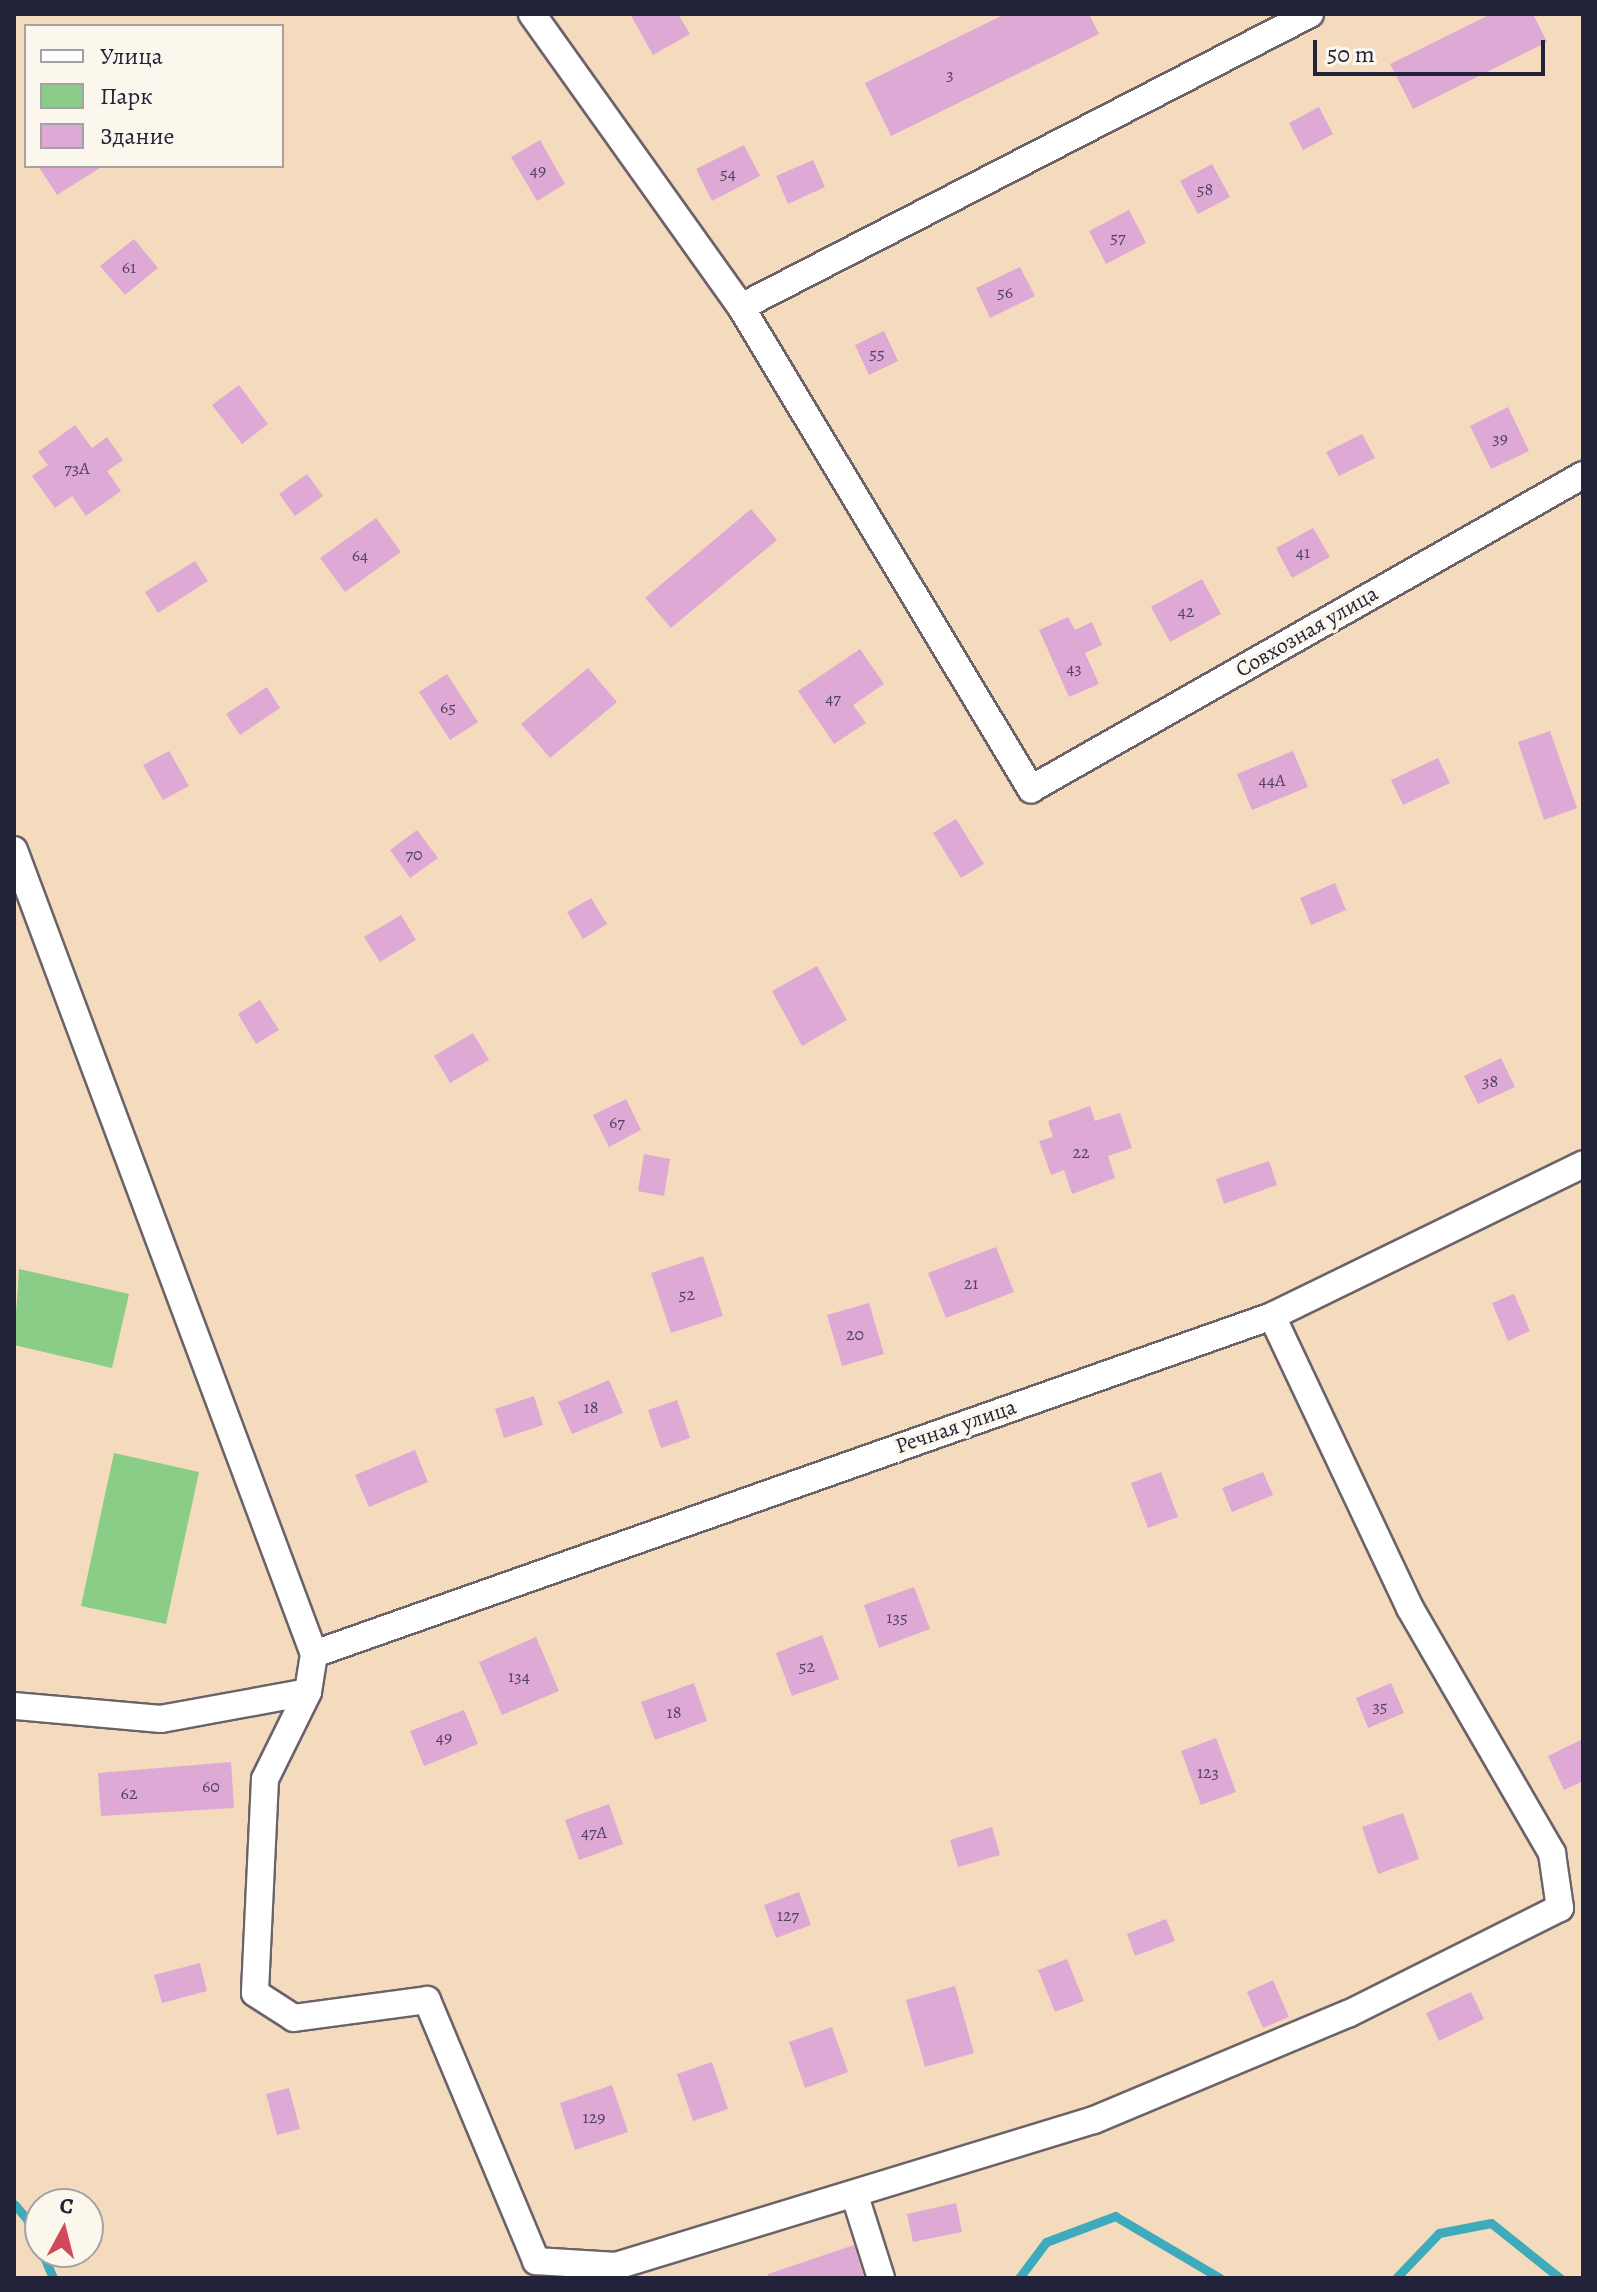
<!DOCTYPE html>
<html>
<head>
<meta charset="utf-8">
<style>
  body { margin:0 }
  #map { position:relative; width:1597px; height:2292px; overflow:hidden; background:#f4dbbe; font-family:Alegreya,serif }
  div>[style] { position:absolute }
  .green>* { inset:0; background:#89cd86 }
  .stream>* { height:9px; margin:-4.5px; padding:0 4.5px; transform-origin:4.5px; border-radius:4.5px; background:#3dabbc }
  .building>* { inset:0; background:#dfa9d5 }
  .roads { filter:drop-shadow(2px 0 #6c6369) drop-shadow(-2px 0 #6c6369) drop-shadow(0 2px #6c6369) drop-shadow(0 -2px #6c6369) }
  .street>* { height:26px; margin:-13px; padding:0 13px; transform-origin:13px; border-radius:13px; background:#fff }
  span { translate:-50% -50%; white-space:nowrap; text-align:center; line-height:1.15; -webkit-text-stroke:7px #fbf7ec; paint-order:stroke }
  .number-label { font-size:18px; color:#514462 }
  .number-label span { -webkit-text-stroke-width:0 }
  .street-label { font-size:22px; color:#22223b }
  .frame { position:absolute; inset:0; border:16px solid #22223b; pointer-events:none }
  .legend { position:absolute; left:24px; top:24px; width:260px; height:144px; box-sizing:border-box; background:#fbf7ec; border:2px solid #a4a2a5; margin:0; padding:10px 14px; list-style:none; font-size:24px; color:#22223b }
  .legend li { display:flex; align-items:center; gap:16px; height:40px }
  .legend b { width:40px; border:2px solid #a4a2a5 }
  .north { position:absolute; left:24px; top:2188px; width:80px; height:80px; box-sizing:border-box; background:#fbf7ec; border:2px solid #a4a2a5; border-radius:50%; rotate:7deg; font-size:22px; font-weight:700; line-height:32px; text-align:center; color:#22223b }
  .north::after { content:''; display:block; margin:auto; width:28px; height:36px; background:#d1495b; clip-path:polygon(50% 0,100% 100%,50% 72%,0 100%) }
  .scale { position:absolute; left:1313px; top:40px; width:232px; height:36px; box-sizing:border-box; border:4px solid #22223b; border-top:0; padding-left:10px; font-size:24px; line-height:28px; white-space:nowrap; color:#22223b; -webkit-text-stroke:6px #fbf7ec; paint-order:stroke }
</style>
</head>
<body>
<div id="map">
  <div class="green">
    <div style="clip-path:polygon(19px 1269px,129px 1294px,112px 1368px,14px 1345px)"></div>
    <div style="clip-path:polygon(114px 1453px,199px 1472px,166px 1624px,81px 1606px)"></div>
  </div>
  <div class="stream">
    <div style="left:14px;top:2204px;width:20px;rotate:49deg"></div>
    <div style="left:27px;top:2219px;width:32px;rotate:66deg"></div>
    <div style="left:42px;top:2252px;width:28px;rotate:67deg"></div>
    <div style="left:1019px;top:2278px;width:45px;rotate:-53.1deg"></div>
    <div style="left:1046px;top:2242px;width:74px;rotate:-20.6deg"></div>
    <div style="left:1115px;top:2216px;width:122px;rotate:30.6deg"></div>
    <div style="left:1396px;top:2278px;width:62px;rotate:-46.3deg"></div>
    <div style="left:1439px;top:2233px;width:53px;rotate:-10.9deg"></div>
    <div style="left:1491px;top:2223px;width:88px;rotate:38.6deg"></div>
  </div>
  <div class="building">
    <div style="clip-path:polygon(630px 14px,678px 14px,690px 34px,653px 55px)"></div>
    <div style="clip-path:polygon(1005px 14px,1089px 14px,1099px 34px,891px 136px,865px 83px)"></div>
    <div style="clip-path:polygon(1491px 14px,1533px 14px,1547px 42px,1413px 109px,1390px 64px)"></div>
    <div style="clip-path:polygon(1319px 107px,1333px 134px,1303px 150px,1289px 123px)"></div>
    <div style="clip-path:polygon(540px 140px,565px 184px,537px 201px,511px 157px)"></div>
    <div style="clip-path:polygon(744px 145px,760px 176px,712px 201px,696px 169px)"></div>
    <div style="clip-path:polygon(813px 160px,825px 187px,788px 204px,776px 176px)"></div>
    <div style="clip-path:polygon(1212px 164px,1230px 197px,1198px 214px,1180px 181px)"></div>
    <div style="clip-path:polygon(38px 166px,103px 166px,57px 195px)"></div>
    <div style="clip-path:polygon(1129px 210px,1146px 243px,1106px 264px,1089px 231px)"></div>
    <div style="clip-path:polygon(134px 239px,158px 268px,125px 295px,100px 266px)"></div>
    <div style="clip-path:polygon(1020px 267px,1035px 296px,990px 318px,976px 288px)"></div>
    <div style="clip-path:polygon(884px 331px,898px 361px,869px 375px,855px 345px)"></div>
    <div style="clip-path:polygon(239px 385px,268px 424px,242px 444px,212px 405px)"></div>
    <div style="clip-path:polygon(1508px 407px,1529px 451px,1491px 469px,1470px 426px)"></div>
    <div style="clip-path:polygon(75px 425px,92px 448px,107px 437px,123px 460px,107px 471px,121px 491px,86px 516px,72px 496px,55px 508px,32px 476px,48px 465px,38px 452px)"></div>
    <div style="clip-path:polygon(1362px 434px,1375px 458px,1339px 476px,1326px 452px)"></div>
    <div style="clip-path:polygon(307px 474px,323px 496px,295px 516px,279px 494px)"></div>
    <div style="clip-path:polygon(751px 509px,777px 540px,671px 628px,645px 598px)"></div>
    <div style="clip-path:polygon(376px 518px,401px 552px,345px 592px,320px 558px)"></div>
    <div style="clip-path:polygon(1313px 528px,1330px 557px,1292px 578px,1276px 548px)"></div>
    <div style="clip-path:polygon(195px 561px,208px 581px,158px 613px,145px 592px)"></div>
    <div style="clip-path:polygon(1202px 579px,1221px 614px,1170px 642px,1151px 607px)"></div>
    <div style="clip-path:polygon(1068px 617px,1075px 630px,1092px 622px,1102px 645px,1085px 653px,1099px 684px,1069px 697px,1039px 630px)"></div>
    <div style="clip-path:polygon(860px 649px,884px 684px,853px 705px,866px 723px,834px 744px,798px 691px)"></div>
    <div style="clip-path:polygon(588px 668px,617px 702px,550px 758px,521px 724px)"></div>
    <div style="clip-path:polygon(447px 674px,478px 722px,450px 740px,419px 692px)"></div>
    <div style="clip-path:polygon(267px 687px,280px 708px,240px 735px,226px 714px)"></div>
    <div style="clip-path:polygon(1550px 731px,1577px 808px,1544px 820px,1518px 742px)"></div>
    <div style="clip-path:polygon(169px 751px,189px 786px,163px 800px,143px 765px)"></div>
    <div style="clip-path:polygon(1293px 751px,1308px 787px,1252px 810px,1237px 774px)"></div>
    <div style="clip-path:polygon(1438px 758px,1450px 783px,1403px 805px,1391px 780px)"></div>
    <div style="clip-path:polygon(956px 819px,984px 864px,961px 878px,933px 833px)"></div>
    <div style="clip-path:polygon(417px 830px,438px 858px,410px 878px,390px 850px)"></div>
    <div style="clip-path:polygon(1335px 883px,1346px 910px,1311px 925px,1300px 898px)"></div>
    <div style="clip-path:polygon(591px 898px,607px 924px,583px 939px,567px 912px)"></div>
    <div style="clip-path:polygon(401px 915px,416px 940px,380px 962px,364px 937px)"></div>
    <div style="clip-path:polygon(817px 966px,847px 1020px,802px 1046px,772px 991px)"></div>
    <div style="clip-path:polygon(260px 1000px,279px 1030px,256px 1044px,238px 1014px)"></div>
    <div style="clip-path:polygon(473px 1033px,489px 1060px,450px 1083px,434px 1056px)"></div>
    <div style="clip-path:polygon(1501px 1058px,1515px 1087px,1478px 1104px,1464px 1076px)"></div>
    <div style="clip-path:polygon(626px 1099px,641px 1130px,609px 1147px,593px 1115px)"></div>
    <div style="clip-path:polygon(1090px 1106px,1095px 1121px,1120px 1113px,1132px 1148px,1108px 1156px,1115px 1178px,1072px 1194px,1064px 1170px,1051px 1175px,1039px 1141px,1053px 1137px,1048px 1121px)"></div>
    <div style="clip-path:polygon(644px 1154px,670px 1159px,664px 1196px,638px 1191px)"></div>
    <div style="clip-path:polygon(1269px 1161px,1277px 1185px,1224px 1204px,1216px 1179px)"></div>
    <div style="clip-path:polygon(996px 1247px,1014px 1292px,946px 1318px,928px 1273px)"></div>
    <div style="clip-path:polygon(703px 1256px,723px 1316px,671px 1333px,651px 1273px)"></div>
    <div style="clip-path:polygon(1514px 1294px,1530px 1331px,1508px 1341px,1492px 1303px)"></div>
    <div style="clip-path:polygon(869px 1303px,884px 1354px,842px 1366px,827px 1315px)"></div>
    <div style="clip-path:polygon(609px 1380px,623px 1413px,572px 1434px,558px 1402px)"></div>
    <div style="clip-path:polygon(534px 1396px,543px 1425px,504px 1438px,495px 1409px)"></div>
    <div style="clip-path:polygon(677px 1400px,690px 1438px,661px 1448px,648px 1410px)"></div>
    <div style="clip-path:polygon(415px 1450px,428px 1482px,369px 1507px,355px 1475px)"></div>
    <div style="clip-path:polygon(1161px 1472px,1178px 1517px,1148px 1528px,1131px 1483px)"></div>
    <div style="clip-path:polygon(1263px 1472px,1273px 1495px,1232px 1512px,1222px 1488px)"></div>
    <div style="clip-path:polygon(914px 1587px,930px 1629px,879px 1648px,864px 1605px)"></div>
    <div style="clip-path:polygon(822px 1635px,839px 1679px,792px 1696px,776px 1653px)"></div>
    <div style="clip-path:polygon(536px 1637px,559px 1691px,502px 1715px,479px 1662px)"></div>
    <div style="clip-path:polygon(694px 1683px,707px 1721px,655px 1740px,641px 1702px)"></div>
    <div style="clip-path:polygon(1391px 1683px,1404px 1713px,1368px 1728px,1356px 1698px)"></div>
    <div style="clip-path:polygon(464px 1710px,478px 1744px,424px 1766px,410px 1731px)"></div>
    <div style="clip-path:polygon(1216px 1738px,1236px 1792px,1201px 1805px,1181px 1751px)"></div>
    <div style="clip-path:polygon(1583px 1739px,1583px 1781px,1564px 1790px,1548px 1756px)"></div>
    <div style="clip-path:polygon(231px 1762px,234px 1808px,101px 1816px,98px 1773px)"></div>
    <div style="clip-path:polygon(609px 1804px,623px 1844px,579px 1860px,565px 1820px)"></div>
    <div style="clip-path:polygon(1403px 1813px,1419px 1859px,1378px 1874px,1362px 1827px)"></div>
    <div style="clip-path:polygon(992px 1827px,1000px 1855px,958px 1867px,950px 1840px)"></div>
    <div style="clip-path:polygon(799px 1892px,811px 1925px,776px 1938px,764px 1905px)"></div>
    <div style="clip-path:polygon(1166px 1919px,1175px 1941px,1135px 1956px,1127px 1934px)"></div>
    <div style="clip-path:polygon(1067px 1959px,1084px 2001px,1055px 2012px,1038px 1970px)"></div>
    <div style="clip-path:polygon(200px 1963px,207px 1991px,162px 2003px,154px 1975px)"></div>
    <div style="clip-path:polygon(1273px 1980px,1289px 2017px,1263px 2028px,1247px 1992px)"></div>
    <div style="clip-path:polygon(955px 1986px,974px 2053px,925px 2067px,906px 2000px)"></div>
    <div style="clip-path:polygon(1471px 1992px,1484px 2019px,1439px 2041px,1426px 2013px)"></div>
    <div style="clip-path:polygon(832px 2027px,848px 2072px,805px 2088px,789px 2042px)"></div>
    <div style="clip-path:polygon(712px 2062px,728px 2109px,693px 2121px,677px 2074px)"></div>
    <div style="clip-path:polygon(612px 2085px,628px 2132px,575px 2150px,560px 2103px)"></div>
    <div style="clip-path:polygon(289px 2088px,300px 2129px,277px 2135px,266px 2094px)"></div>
    <div style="clip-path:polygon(956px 2203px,962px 2232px,913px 2242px,907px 2214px)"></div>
    <div style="clip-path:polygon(854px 2245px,864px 2278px,768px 2278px,768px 2274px)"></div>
  </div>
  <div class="roads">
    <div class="street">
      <div style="left:532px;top:14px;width:360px;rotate:54.5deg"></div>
      <div style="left:741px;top:307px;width:563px;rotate:58.97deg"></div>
      <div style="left:1031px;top:789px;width:635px;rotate:-29.63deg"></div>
      <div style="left:741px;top:307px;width:640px;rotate:-27.25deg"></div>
      <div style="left:14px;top:850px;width:858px;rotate:69.54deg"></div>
      <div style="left:314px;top:1654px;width:38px;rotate:99deg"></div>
      <div style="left:308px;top:1692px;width:149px;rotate:169.6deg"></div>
      <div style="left:161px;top:1719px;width:148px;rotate:-174.9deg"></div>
      <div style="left:314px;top:1654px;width:1016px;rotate:-19.43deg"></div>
      <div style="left:1272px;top:1316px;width:346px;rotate:-26deg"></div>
      <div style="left:308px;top:1692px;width:97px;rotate:116.3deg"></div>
      <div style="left:265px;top:1779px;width:214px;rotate:92.7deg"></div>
      <div style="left:255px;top:1993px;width:46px;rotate:32.7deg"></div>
      <div style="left:294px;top:2018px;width:134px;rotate:-7.7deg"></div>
      <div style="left:427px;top:2000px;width:283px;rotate:67.3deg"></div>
      <div style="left:536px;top:2261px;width:80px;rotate:3.6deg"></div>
      <div style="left:616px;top:2266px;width:500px;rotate:-17deg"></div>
      <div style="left:1094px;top:2120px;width:275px;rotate:-22.7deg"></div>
      <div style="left:1348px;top:2014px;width:237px;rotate:-26.6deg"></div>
      <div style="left:1560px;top:1908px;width:56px;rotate:-98.3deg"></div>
      <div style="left:1552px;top:1853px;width:283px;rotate:-120.1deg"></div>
      <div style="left:1410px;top:1608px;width:323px;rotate:-115.3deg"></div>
      <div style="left:855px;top:2196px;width:86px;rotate:72.4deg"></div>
    </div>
  </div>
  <div class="number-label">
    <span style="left:950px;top:74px">3</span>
    <span style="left:538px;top:170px">49</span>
    <span style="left:728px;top:173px">54</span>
    <span style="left:1205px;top:189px">58</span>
    <span style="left:1118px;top:237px">57</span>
    <span style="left:129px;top:267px">61</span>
    <span style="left:1005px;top:292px">56</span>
    <span style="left:877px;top:353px">55</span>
    <span style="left:1500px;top:438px">39</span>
    <span style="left:77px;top:468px">73А</span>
    <span style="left:1303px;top:552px">41</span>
    <span style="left:360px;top:555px">64</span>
    <span style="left:1186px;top:611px">42</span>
    <span style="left:1074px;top:668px">43</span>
    <span style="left:833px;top:698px">47</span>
    <span style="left:448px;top:707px">65</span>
    <span style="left:1272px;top:780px">44А</span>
    <span style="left:414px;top:854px">70</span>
    <span style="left:1490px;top:1081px">38</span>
    <span style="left:617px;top:1122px">67</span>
    <span style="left:1081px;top:1152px">22</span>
    <span style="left:971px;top:1283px">21</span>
    <span style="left:687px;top:1294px">52</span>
    <span style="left:855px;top:1334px">20</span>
    <span style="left:591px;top:1407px">18</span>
    <span style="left:897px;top:1617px">135</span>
    <span style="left:807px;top:1666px">52</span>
    <span style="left:519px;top:1676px">134</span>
    <span style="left:1380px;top:1706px">35</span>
    <span style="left:674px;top:1712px">18</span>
    <span style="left:444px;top:1737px">49</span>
    <span style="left:1208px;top:1772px">123</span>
    <span style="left:211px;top:1786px">60</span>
    <span style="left:129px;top:1793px">62</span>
    <span style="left:594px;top:1832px">47А</span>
    <span style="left:788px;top:1915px">127</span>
    <span style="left:594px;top:2117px">129</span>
  </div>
  <div class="street-label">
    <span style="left:1307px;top:632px;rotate:-30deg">Совхозная улица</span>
    <span style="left:956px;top:1427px;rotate:-19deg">Речная улица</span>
  </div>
  <div class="frame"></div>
  <ul class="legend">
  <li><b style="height:10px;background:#fff"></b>Улица</li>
  <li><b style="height:22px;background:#89cd86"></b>Парк</li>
  <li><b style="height:22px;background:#dfa9d5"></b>Здание</li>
  </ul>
  <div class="north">С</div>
  <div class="scale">50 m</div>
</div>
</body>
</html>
